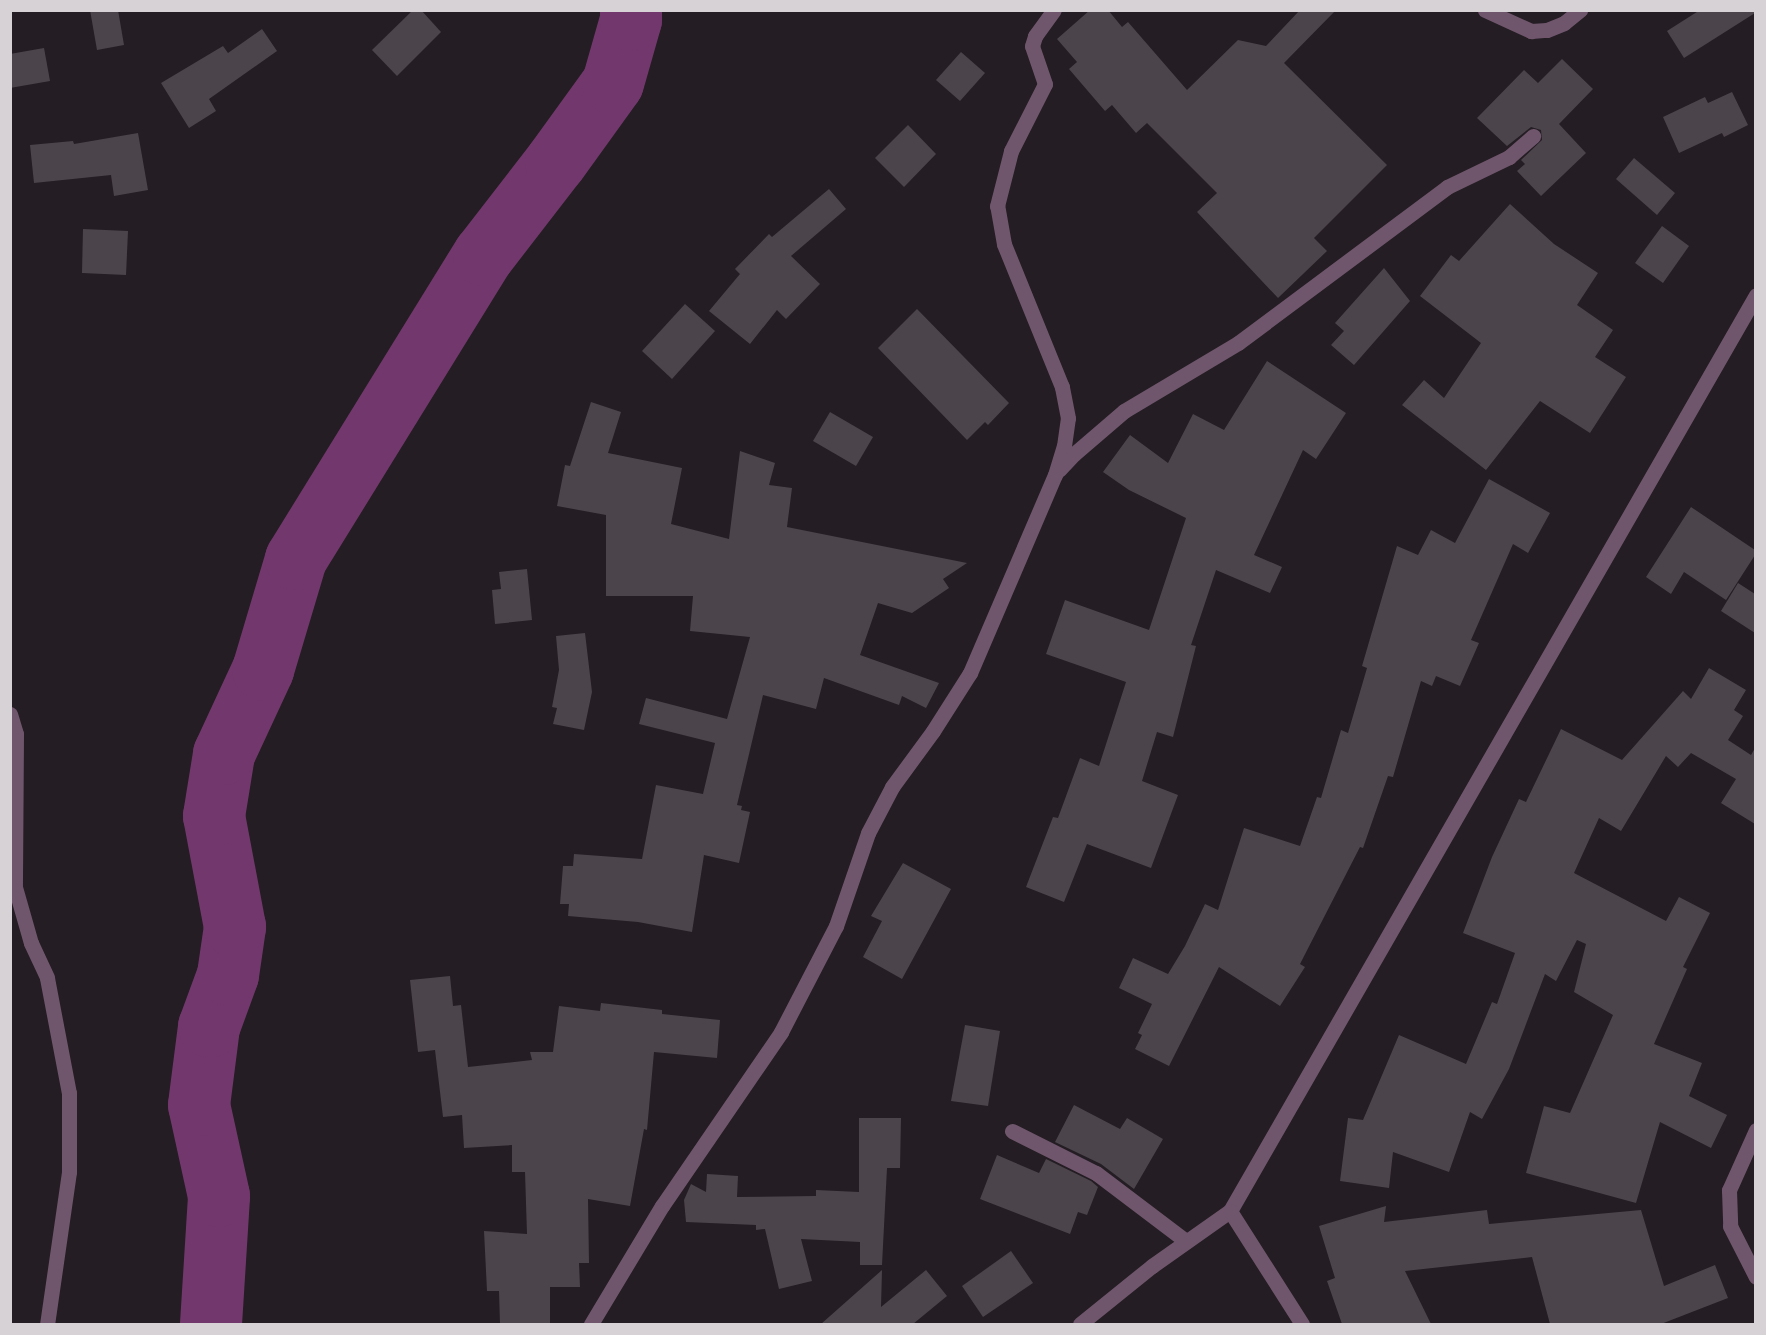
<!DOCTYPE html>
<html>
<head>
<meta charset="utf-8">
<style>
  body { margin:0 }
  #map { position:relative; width:1766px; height:1335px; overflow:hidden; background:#241d23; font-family:Quicksand,sans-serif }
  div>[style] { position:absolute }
  .river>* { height:62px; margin:-31px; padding:0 31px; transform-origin:31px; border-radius:31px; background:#72386d }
  .building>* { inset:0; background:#4c444b }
  .street>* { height:15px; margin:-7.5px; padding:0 7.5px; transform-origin:7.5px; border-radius:7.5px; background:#70566d }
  span { translate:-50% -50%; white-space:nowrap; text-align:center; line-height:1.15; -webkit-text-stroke:4.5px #1a1419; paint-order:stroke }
  .frame { position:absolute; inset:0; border:12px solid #d6d2d6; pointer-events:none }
</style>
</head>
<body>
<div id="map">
  <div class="river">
    <div style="left:211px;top:1324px;width:128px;rotate:-86.4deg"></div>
    <div style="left:219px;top:1196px;width:93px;rotate:-102.4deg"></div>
    <div style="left:199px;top:1105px;width:79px;rotate:-82.7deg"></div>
    <div style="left:209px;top:1027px;width:55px;rotate:-69.9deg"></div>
    <div style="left:228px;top:975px;width:49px;rotate:-81.7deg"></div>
    <div style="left:235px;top:927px;width:113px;rotate:-100.7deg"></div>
    <div style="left:214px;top:816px;width:63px;rotate:-80.8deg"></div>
    <div style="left:224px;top:754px;width:93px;rotate:-65.1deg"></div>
    <div style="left:263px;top:670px;width:116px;rotate:-73.4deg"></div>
    <div style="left:296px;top:559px;width:357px;rotate:-58.3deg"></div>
    <div style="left:484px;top:255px;width:118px;rotate:-52.3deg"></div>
    <div style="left:556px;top:162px;width:97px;rotate:-54.2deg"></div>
    <div style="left:613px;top:83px;width:66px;rotate:-74.1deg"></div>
    <div style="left:631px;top:20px;width:10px;rotate:-90deg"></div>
  </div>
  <div class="building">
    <div style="clip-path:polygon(90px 10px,118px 10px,124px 45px,97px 50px)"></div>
    <div style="clip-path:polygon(413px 10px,421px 10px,441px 32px,397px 76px,372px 50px)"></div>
    <div style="clip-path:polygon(1090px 10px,1108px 10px,1122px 27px,1128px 22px,1187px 90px,1238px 40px,1266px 46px,1300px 10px,1336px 10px,1284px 63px,1387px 165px,1314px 238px,1327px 251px,1278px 298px,1197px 212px,1217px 193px,1147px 123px,1136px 133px,1112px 105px,1105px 111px,1069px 69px,1077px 62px,1057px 39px)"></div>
    <div style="clip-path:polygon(1700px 10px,1755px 10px,1755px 13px,1684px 58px,1667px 31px)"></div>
    <div style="clip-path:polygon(262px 29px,277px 51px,209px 99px,216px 111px,189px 128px,161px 83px,223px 46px,228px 53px)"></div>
    <div style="clip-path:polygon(44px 48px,50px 81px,10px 88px,10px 54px)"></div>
    <div style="clip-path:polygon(961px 52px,985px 73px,960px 101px,936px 80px)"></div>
    <div style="clip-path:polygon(1562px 59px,1593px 89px,1559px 124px,1586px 153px,1541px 196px,1517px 171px,1525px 164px,1521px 160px,1542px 140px,1541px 130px,1531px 127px,1507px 146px,1477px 118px,1524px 70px,1538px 83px)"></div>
    <div style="clip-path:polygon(1732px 92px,1748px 125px,1724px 137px,1722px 133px,1679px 153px,1663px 117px,1705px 97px,1708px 103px)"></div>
    <div style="clip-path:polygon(908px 125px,936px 154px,904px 187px,875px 158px)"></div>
    <div style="clip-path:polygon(138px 133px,148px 190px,114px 196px,111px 175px,34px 183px,30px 145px,73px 141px,74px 144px)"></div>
    <div style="clip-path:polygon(1634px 158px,1675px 193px,1657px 215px,1616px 179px)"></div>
    <div style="clip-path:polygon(829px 189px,846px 209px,791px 256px,820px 284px,786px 319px,777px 310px,750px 344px,709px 311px,740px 274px,735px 269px,769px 234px,772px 237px)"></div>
    <div style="clip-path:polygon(1510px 204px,1554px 244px,1598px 273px,1577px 305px,1613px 330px,1595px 357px,1626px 377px,1590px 433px,1540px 401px,1486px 470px,1402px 405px,1424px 380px,1444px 398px,1481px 343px,1420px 296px,1451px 255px,1459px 261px)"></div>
    <div style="clip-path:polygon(1662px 226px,1689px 246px,1663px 283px,1635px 263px)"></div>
    <div style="clip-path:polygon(83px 229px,128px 231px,126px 275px,82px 273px)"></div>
    <div style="clip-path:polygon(1384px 268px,1410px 301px,1354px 365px,1331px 345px,1344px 331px,1335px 323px)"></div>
    <div style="clip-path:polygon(685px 304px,715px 331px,672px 379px,642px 351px)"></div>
    <div style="clip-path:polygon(917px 309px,1009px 403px,988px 425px,985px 422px,967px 440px,878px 348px)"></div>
    <div style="clip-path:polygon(1267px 361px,1346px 413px,1316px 459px,1303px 450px,1254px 555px,1282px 567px,1270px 593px,1216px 570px,1191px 645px,1196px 646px,1173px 737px,1157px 732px,1142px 781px,1178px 795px,1151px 868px,1087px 844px,1064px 902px,1026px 887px,1053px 817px,1058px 818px,1080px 758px,1099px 766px,1126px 682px,1046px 654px,1065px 600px,1149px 630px,1186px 518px,1129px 490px,1103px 472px,1130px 435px,1168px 463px,1193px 414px,1224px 430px)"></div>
    <div style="clip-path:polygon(591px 402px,621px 412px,608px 453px,682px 468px,671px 524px,729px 539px,740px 451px,775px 463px,769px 485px,792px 488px,787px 527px,967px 563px,943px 579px,949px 588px,912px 613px,878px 603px,860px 655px,939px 683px,926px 708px,902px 696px,899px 705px,824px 678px,816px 709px,763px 695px,737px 805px,742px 806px,741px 810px,750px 812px,739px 863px,704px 855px,692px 932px,638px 922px,568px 916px,569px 904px,560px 904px,563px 866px,573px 866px,574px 854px,642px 859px,656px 785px,703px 794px,715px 743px,639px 724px,646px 698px,727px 719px,750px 637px,690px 631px,693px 596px,606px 596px,606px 515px,557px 506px,565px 465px,570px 466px)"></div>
    <div style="clip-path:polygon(830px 412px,873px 437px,856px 466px,813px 441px)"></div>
    <div style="clip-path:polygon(1489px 479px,1550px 513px,1528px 553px,1513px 544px,1471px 640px,1479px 643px,1460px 686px,1436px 676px,1432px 686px,1421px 681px,1393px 777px,1388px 776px,1363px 848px,1360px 847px,1300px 964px,1305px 967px,1280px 1006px,1219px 967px,1169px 1066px,1135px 1049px,1142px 1035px,1138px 1033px,1152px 1004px,1119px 988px,1133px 958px,1168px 974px,1185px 946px,1205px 904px,1218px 910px,1244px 828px,1300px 846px,1317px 797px,1321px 798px,1341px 730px,1348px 733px,1367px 668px,1362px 666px,1397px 546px,1418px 555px,1431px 530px,1455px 543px)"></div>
    <div style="clip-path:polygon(1691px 507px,1755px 550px,1755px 555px,1726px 600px,1684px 572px,1671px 594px,1646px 577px)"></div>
    <div style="clip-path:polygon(527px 569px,532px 620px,495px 624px,492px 590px,501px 589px,499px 572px)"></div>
    <div style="clip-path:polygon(1738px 583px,1755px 594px,1755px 633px,1721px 611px)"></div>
    <div style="clip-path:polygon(585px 633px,592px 692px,584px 730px,553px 724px,557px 708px,552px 707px,559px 670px,556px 636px)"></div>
    <div style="clip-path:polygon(1709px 668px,1746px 690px,1734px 710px,1743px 716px,1728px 740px,1751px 755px,1755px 748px,1755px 824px,1721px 803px,1736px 779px,1691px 753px,1678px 767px,1666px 756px,1621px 831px,1599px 818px,1574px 873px,1666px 921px,1679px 897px,1710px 913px,1683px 967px,1687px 969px,1654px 1044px,1702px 1063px,1689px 1096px,1727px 1115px,1711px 1148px,1660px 1122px,1636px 1203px,1526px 1173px,1544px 1106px,1570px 1113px,1613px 1015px,1574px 992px,1586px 944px,1577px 940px,1556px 981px,1545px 974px,1509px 1069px,1482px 1119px,1470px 1112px,1449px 1172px,1393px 1152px,1389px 1188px,1340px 1181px,1348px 1118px,1363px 1120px,1399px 1035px,1466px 1064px,1492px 1002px,1497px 1004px,1515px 953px,1463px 933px,1492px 857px,1519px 799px,1526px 802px,1561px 729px,1622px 760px,1683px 691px,1691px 699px)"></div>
    <div style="clip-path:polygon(903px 863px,951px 889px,902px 979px,863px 957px,882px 921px,871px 916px)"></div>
    <div style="clip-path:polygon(450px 976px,453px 1006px,461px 1005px,468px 1067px,532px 1060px,530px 1052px,553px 1052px,559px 1006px,600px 1011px,601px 1003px,662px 1010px,662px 1014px,720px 1020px,717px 1058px,654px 1052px,647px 1130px,644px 1129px,630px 1206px,588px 1199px,589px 1263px,579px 1263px,580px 1287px,550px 1287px,550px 1324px,500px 1324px,499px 1291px,487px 1291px,484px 1231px,527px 1234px,525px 1172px,512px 1172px,512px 1145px,464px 1148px,462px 1115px,443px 1117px,435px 1050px,418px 1052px,410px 980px)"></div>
    <div style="clip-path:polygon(965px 1025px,1000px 1031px,988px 1106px,951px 1101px)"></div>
    <div style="clip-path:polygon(1074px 1105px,1120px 1129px,1127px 1118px,1163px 1139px,1134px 1189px,1101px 1164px,1055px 1142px)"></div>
    <div style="clip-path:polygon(859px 1118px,901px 1118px,900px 1168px,887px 1168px,882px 1265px,860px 1265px,860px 1242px,801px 1239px,812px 1281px,779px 1289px,765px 1229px,756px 1230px,756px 1225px,686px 1222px,684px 1200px,691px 1184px,706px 1192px,707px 1174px,738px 1176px,737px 1197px,816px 1196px,816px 1190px,859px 1192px)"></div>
    <div style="clip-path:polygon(997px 1155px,1039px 1173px,1046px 1159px,1091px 1181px,1098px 1187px,1087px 1215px,1078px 1212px,1070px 1234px,980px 1199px)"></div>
    <div style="clip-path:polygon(1386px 1206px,1384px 1222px,1487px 1210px,1489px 1224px,1641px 1210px,1664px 1286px,1715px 1265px,1728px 1298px,1661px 1324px,1550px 1324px,1532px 1257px,1405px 1271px,1431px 1324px,1342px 1324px,1327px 1281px,1335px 1278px,1319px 1226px)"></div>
    <div style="clip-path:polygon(1011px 1251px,1033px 1283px,983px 1317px,962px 1286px)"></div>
    <div style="clip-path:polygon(882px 1270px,881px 1307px,926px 1270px,947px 1296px,913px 1324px,821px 1324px)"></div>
  </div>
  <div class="street">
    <div style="left:1485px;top:10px;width:51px;rotate:24.5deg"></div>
    <div style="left:1531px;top:31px;width:16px;rotate:-4deg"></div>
    <div style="left:1547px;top:30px;width:18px;rotate:-22deg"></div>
    <div style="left:1564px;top:23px;width:21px;rotate:-39deg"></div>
    <div style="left:1059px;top:470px;width:22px;rotate:-47deg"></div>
    <div style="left:1074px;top:454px;width:66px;rotate:-40.7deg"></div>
    <div style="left:1124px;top:411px;width:133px;rotate:-30.8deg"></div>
    <div style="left:1238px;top:343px;width:261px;rotate:-36.7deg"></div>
    <div style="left:1447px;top:187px;width:69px;rotate:-25.8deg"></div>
    <div style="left:1509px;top:157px;width:32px;rotate:-41deg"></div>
    <div style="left:10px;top:714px;width:21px;rotate:73deg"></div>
    <div style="left:16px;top:734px;width:153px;rotate:90.4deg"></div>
    <div style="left:15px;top:887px;width:58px;rotate:74.1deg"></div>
    <div style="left:31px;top:943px;width:38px;rotate:65deg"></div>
    <div style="left:47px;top:978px;width:117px;rotate:79.2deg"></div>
    <div style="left:69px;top:1093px;width:79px;rotate:90deg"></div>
    <div style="left:69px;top:1172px;width:154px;rotate:98.2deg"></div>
    <div style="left:1756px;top:1130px;width:66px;rotate:114.2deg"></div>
    <div style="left:1729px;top:1190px;width:36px;rotate:88deg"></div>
    <div style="left:1730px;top:1226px;width:57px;rotate:63deg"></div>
    <div style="left:1012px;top:1131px;width:94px;rotate:26.6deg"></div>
    <div style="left:1096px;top:1173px;width:113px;rotate:37.1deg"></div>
    <div style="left:1230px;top:1211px;width:1056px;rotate:-60.13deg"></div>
    <div style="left:591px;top:1324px;width:138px;rotate:-59deg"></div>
    <div style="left:662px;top:1206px;width:211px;rotate:-55.6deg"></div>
    <div style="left:781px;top:1032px;width:119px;rotate:-62.6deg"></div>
    <div style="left:836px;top:926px;width:98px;rotate:-71deg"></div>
    <div style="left:868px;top:833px;width:52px;rotate:-62.4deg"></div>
    <div style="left:892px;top:787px;width:69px;rotate:-53.8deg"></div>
    <div style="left:933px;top:731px;width:69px;rotate:-57.5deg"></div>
    <div style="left:970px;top:673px;width:215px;rotate:-66.8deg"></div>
    <div style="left:1055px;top:475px;width:30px;rotate:-73deg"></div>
    <div style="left:1064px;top:446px;width:28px;rotate:-82deg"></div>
    <div style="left:1068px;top:418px;width:32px;rotate:-101deg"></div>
    <div style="left:1062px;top:387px;width:154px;rotate:-112.1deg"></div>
    <div style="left:1004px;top:244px;width:39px;rotate:-100deg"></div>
    <div style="left:997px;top:206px;width:57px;rotate:-75.7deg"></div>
    <div style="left:1011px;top:151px;width:75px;rotate:-63.1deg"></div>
    <div style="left:1045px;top:84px;width:40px;rotate:-108.9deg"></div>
    <div style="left:1032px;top:46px;width:10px;rotate:-73deg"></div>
    <div style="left:1035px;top:36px;width:32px;rotate:-54deg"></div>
    <div style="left:1080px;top:1324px;width:92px;rotate:-38.9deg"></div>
    <div style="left:1152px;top:1266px;width:95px;rotate:-35.2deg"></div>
    <div style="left:1230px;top:1211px;width:134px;rotate:57.5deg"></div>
  </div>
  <div class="frame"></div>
</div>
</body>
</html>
